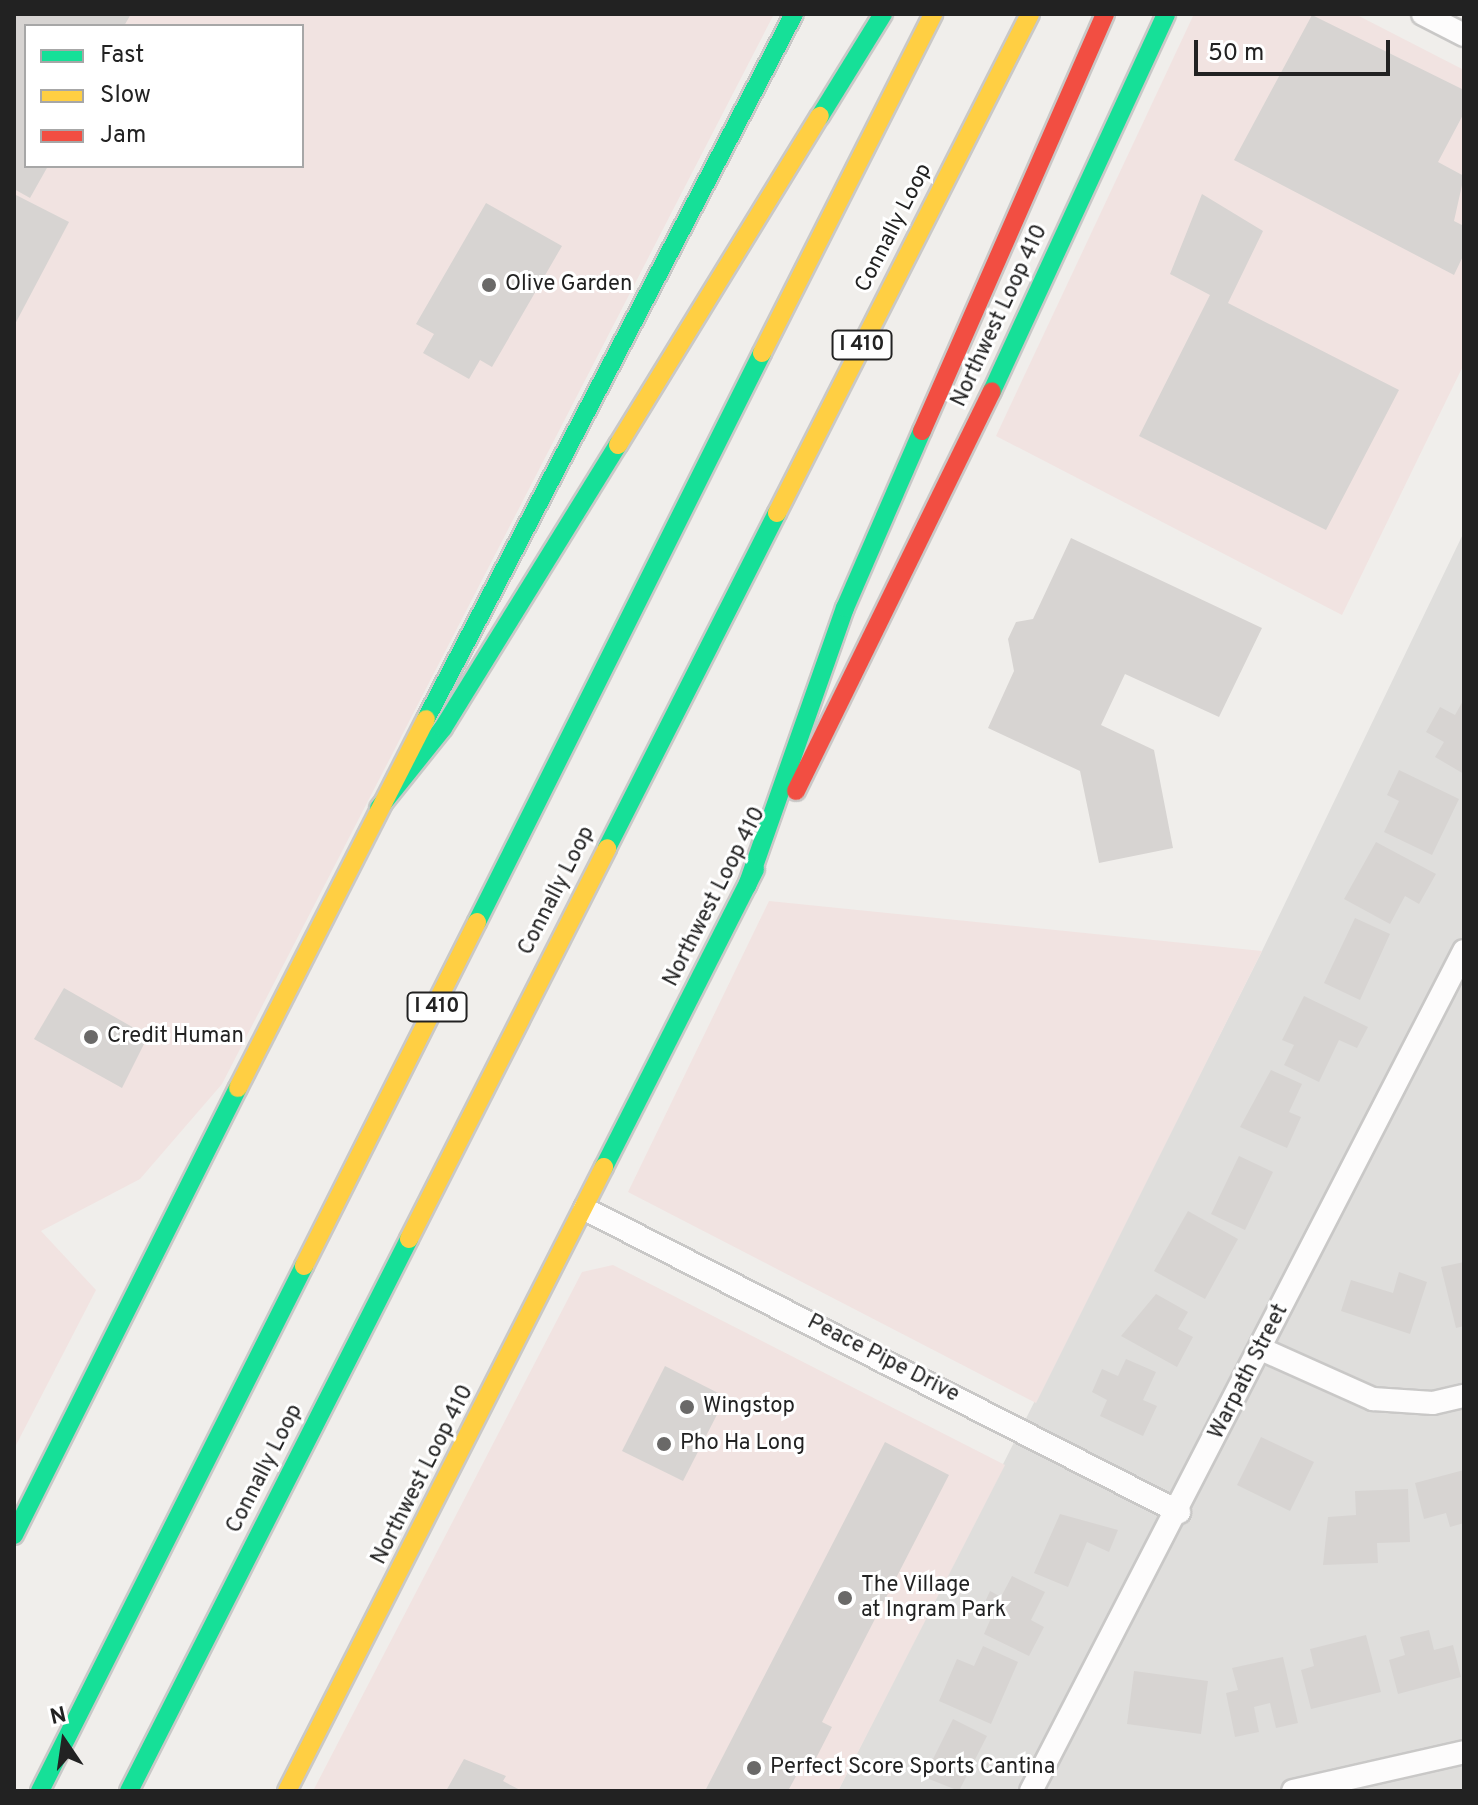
<!DOCTYPE html>
<html>
<head>
<meta charset="utf-8">
<style>
  body { margin:0 }
  #map { position:relative; width:1478px; height:1805px; overflow:hidden; background:#f0eeeb; font-family:Overpass,sans-serif }
  div>[style] { position:absolute }
  .residential>* { inset:0; background:#dfdedc }
  .commercial>* { inset:0; background:#f1e3e1 }
  .building>* { inset:0; background:#d7d4d2 }
  .roads { filter:drop-shadow(2px 0 #c9c8c7) drop-shadow(-2px 0 #c9c8c7) drop-shadow(0 2px #c9c8c7) drop-shadow(0 -2px #c9c8c7) }
  .street>* { height:22px; margin:-11px; padding:0 11px; transform-origin:11px; border-radius:11px; background:#fdfcfc }
  .fast>* { height:18px; margin:-9px; padding:0 9px; transform-origin:9px; border-radius:9px; background:#16e098 }
  .slow>* { height:18px; margin:-9px; padding:0 9px; transform-origin:9px; border-radius:9px; background:#ffcf43 }
  .jam>* { height:18px; margin:-9px; padding:0 9px; transform-origin:9px; border-radius:9px; background:#f24e42 }
  .dots>* { width:22px; height:22px; translate:-50% -50%; box-sizing:border-box; border:4px solid #fff; border-radius:50% }
  span { translate:-50% -50%; white-space:nowrap; text-align:center; line-height:1.15; -webkit-text-stroke:6px #fff; paint-order:stroke }
  .shield-label span { padding:2px 6px; background:#fff; border:2px solid; border-radius:6px; -webkit-text-stroke-width:0 }
  .shield-label { font-size:20px; color:#222; font-weight:700 }
  .street-label { font-size:22px; color:#222 }
  .poi-label { font-size:22px; color:#222 }
  .left { translate:0 -50%; text-align:left }
  .frame { position:absolute; inset:0; border:16px solid #222; pointer-events:none }
  .legend { position:absolute; left:24px; top:24px; width:280px; height:144px; box-sizing:border-box; background:#fff; border:2px solid #a7a7a7; margin:0; padding:10px 14px; list-style:none; font-size:24px; color:#222 }
  .legend li { display:flex; align-items:center; gap:16px; height:40px }
  .legend b { width:40px; border:2px solid #a7a7a7 }
  .north { position:absolute; left:24px; top:1701px; width:80px; height:80px; -webkit-text-stroke:6px #fff; paint-order:stroke; rotate:347deg; font-size:22px; font-weight:700; line-height:32px; text-align:center; color:#222 }
  .north::after { content:''; display:block; margin:auto; width:28px; height:36px; background:#222; clip-path:polygon(50% 0,100% 100%,50% 72%,0 100%) }
  .scale { position:absolute; left:1194px; top:40px; width:196px; height:36px; box-sizing:border-box; border:4px solid #222; border-top:0; padding-left:10px; font-size:24px; line-height:28px; white-space:nowrap; color:#222; -webkit-text-stroke:6px #fff; paint-order:stroke }
</style>
</head>
<body>
<div id="map">
  <div class="residential">
    <div style="clip-path:polygon(1464px 532px,1464px 1791px,838px 1791px,1262px 951px)"></div>
  </div>
  <div class="commercial">
    <div style="clip-path:polygon(evenodd,14px 14px,774px 14px,222px 1084px,140px 1179px,41px 1231px,96px 1290px,14px 1449px,14px 14px,26px 26px,302px 26px,302px 166px,26px 166px,26px 26px)"></div>
    <div style="clip-path:polygon(1194px 14px,1355px 14px,1464px 70px,1464px 364px,1342px 615px,996px 436px)"></div>
    <div style="clip-path:polygon(769px 901px,1262px 951px,1036px 1403px,628px 1192px)"></div>
    <div style="clip-path:polygon(613px 1265px,1005px 1465px,838px 1791px,313px 1791px,582px 1272px)"></div>
  </div>
  <div class="building">
    <div style="clip-path:polygon(14px 14px,131px 14px,124px 26px,26px 26px,26px 166px,48px 166px,30px 198px,14px 189px)"></div>
    <div style="clip-path:polygon(1312px 15px,1464px 90px,1464px 113px,1438px 162px,1464px 176px,1454px 221px,1464px 226px,1464px 254px,1454px 275px,1234px 160px)"></div>
    <div style="clip-path:polygon(14px 194px,69px 222px,14px 326px)"></div>
    <div style="clip-path:polygon(1202px 194px,1263px 231px,1228px 303px,1399px 390px,1326px 530px,1139px 436px,1210px 295px,1170px 274px)"></div>
    <div style="clip-path:polygon(486px 203px,562px 246px,492px 367px,480px 360px,469px 379px,423px 353px,434px 334px,416px 324px)"></div>
    <div style="clip-path:polygon(1071px 538px,1262px 628px,1219px 717px,1125px 674px,1101px 725px,1154px 750px,1173px 848px,1099px 863px,1080px 771px,988px 728px,1014px 671px,1008px 639px,1016px 622px,1033px 619px)"></div>
    <div style="clip-path:polygon(1464px 699px,1464px 774px,1435px 757px,1444px 742px,1426px 732px,1440px 707px,1455px 715px)"></div>
    <div style="clip-path:polygon(1399px 770px,1459px 799px,1432px 855px,1384px 832px,1399px 801px,1387px 795px)"></div>
    <div style="clip-path:polygon(1376px 842px,1436px 874px,1419px 904px,1405px 896px,1390px 924px,1344px 899px)"></div>
    <div style="clip-path:polygon(1355px 918px,1390px 934px,1360px 1000px,1324px 983px)"></div>
    <div style="clip-path:polygon(64px 988px,148px 1036px,122px 1088px,34px 1039px)"></div>
    <div style="clip-path:polygon(1304px 996px,1368px 1027px,1357px 1048px,1339px 1040px,1319px 1082px,1284px 1065px,1294px 1045px,1282px 1040px)"></div>
    <div style="clip-path:polygon(1271px 1070px,1302px 1084px,1289px 1112px,1301px 1117px,1287px 1148px,1240px 1127px)"></div>
    <div style="clip-path:polygon(1239px 1156px,1273px 1172px,1245px 1230px,1211px 1214px)"></div>
    <div style="clip-path:polygon(1188px 1211px,1238px 1239px,1205px 1299px,1154px 1271px)"></div>
    <div style="clip-path:polygon(1464px 1262px,1464px 1326px,1456px 1328px,1441px 1267px)"></div>
    <div style="clip-path:polygon(1399px 1272px,1427px 1282px,1410px 1334px,1341px 1311px,1351px 1280px,1393px 1293px)"></div>
    <div style="clip-path:polygon(1156px 1294px,1188px 1312px,1178px 1329px,1193px 1337px,1177px 1367px,1121px 1336px)"></div>
    <div style="clip-path:polygon(1126px 1359px,1156px 1372px,1143px 1400px,1157px 1406px,1143px 1436px,1100px 1416px,1107px 1400px,1092px 1392px,1102px 1369px,1118px 1376px)"></div>
    <div style="clip-path:polygon(665px 1366px,726px 1397px,683px 1481px,622px 1451px)"></div>
    <div style="clip-path:polygon(1261px 1437px,1314px 1462px,1290px 1511px,1237px 1485px)"></div>
    <div style="clip-path:polygon(885px 1442px,949px 1475px,822px 1722px,832px 1727px,810px 1770px,802px 1765px,788px 1791px,705px 1791px)"></div>
    <div style="clip-path:polygon(1464px 1470px,1464px 1523px,1450px 1527px,1446px 1513px,1424px 1519px,1415px 1483px)"></div>
    <div style="clip-path:polygon(1408px 1489px,1410px 1542px,1377px 1543px,1378px 1563px,1323px 1565px,1328px 1517px,1356px 1515px,1355px 1491px)"></div>
    <div style="clip-path:polygon(1060px 1514px,1118px 1530px,1109px 1552px,1087px 1542px,1068px 1587px,1034px 1573px)"></div>
    <div style="clip-path:polygon(1012px 1576px,1045px 1592px,1031px 1620px,1044px 1627px,1029px 1656px,984px 1634px,992px 1616px,981px 1611px,990px 1591px,1001px 1597px)"></div>
    <div style="clip-path:polygon(1429px 1630px,1434px 1650px,1453px 1645px,1461px 1677px,1398px 1694px,1389px 1660px,1405px 1655px,1400px 1637px)"></div>
    <div style="clip-path:polygon(1366px 1635px,1381px 1692px,1311px 1709px,1301px 1670px,1314px 1666px,1310px 1649px)"></div>
    <div style="clip-path:polygon(983px 1646px,1018px 1662px,991px 1724px,939px 1701px,957px 1659px,974px 1666px)"></div>
    <div style="clip-path:polygon(1283px 1657px,1298px 1723px,1276px 1728px,1270px 1703px,1254px 1707px,1259px 1732px,1235px 1737px,1226px 1693px,1238px 1690px,1232px 1668px)"></div>
    <div style="clip-path:polygon(1134px 1671px,1208px 1681px,1201px 1734px,1127px 1724px)"></div>
    <div style="clip-path:polygon(953px 1719px,987px 1736px,959px 1791px,924px 1777px)"></div>
    <div style="clip-path:polygon(464px 1759px,506px 1776px,503px 1781px,522px 1791px,446px 1791px)"></div>
  </div>
  <div class="roads">
    <div class="street">
      <div style="left:1423px;top:14px;width:46px;rotate:27.1deg"></div>
      <div style="left:585px;top:1209px;width:667px;rotate:27.03deg"></div>
      <div style="left:1261px;top:1349px;width:123px;rotate:24.1deg"></div>
      <div style="left:1373px;top:1399px;width:60px;rotate:3.8deg"></div>
      <div style="left:1433px;top:1403px;width:32px;rotate:-13deg"></div>
      <div style="left:1031px;top:1791px;width:945px;rotate:-62.73deg"></div>
      <div style="left:1293px;top:1791px;width:175px;rotate:-12.8deg"></div>
    </div>
    <div class="fast">
      <div style="left:820px;top:116px;width:120px;rotate:-58.3deg"></div>
      <div style="left:992px;top:391px;width:415px;rotate:-65.2deg"></div>
      <div style="left:426px;top:719px;width:795px;rotate:-62.44deg"></div>
      <div style="left:379px;top:808px;width:102px;rotate:-51.3deg"></div>
      <div style="left:443px;top:728px;width:333px;rotate:-58.3deg"></div>
      <div style="left:607px;top:848px;width:376px;rotate:-63.1deg"></div>
      <div style="left:747px;top:886px;width:295px;rotate:-70.6deg"></div>
      <div style="left:845px;top:608px;width:193px;rotate:-66.5deg"></div>
      <div style="left:477px;top:922px;width:636px;rotate:-63.39deg"></div>
      <div style="left:604px;top:1167px;width:334px;rotate:-63.1deg"></div>
      <div style="left:14px;top:1535px;width:500px;rotate:-63.4deg"></div>
      <div style="left:40px;top:1791px;width:588px;rotate:-63.3deg"></div>
      <div style="left:129px;top:1791px;width:619px;rotate:-63.1deg"></div>
    </div>
    <div class="slow">
      <div style="left:762px;top:353px;width:380px;rotate:-63.2deg"></div>
      <div style="left:618px;top:445px;width:386px;rotate:-58.5deg"></div>
      <div style="left:777px;top:513px;width:559px;rotate:-63.11deg"></div>
      <div style="left:238px;top:1088px;width:414px;rotate:-63deg"></div>
      <div style="left:409px;top:1239px;width:438px;rotate:-63.1deg"></div>
      <div style="left:304px;top:1266px;width:385px;rotate:-63.3deg"></div>
      <div style="left:287px;top:1791px;width:700px;rotate:-63.07deg"></div>
    </div>
    <div class="jam">
      <div style="left:922px;top:431px;width:455px;rotate:-66.3deg"></div>
      <div style="left:796px;top:791px;width:445px;rotate:-63.9deg"></div>
    </div>
  </div>
  <div class="dots">
    <div style="left:489px;top:285px;background:#6a6968"></div>
    <div style="left:91px;top:1037px;background:#6a6968"></div>
    <div style="left:687px;top:1407px;background:#6a6968"></div>
    <div style="left:664px;top:1444px;background:#6a6968"></div>
    <div style="left:845px;top:1598px;background:#6a6968"></div>
    <div style="left:754px;top:1768px;background:#6a6968"></div>
  </div>
  <div class="shield-label">
    <span style="left:862px;top:345px">I 410</span>
    <span style="left:437px;top:1007px">I 410</span>
  </div>
  <div class="street-label">
    <span style="left:894px;top:228px;rotate:-63deg">Connally Loop</span>
    <span style="left:1000px;top:316px;rotate:-65deg">Northwest Loop 410</span>
    <span style="left:557px;top:891px;rotate:-63deg">Connally Loop</span>
    <span style="left:715px;top:897px;rotate:-63deg">Northwest Loop 410</span>
    <span style="left:883px;top:1359px;rotate:27deg">Peace Pipe Drive</span>
    <span style="left:1249px;top:1372px;rotate:-63deg">Warpath Street</span>
    <span style="left:265px;top:1469px;rotate:-63deg">Connally Loop</span>
    <span style="left:423px;top:1475px;rotate:-63deg">Northwest Loop 410</span>
  </div>
  <div class="poi-label">
    <span class="left" style="left:505px;top:285px">Olive Garden</span>
    <span class="left" style="left:107px;top:1037px">Credit Human</span>
    <span class="left" style="left:703px;top:1407px">Wingstop</span>
    <span class="left" style="left:680px;top:1444px">Pho Ha Long</span>
    <span class="left" style="left:861px;top:1598px">The Village<br>at Ingram Park</span>
    <span class="left" style="left:770px;top:1768px">Perfect Score Sports Cantina</span>
  </div>
  <div class="frame"></div>
  <ul class="legend">
  <li><b style="height:10px;background:#16e098"></b>Fast</li>
  <li><b style="height:10px;background:#ffcf43"></b>Slow</li>
  <li><b style="height:10px;background:#f24e42"></b>Jam</li>
  </ul>
  <div class="north">N</div>
  <div class="scale">50 m</div>
</div>
</body>
</html>
